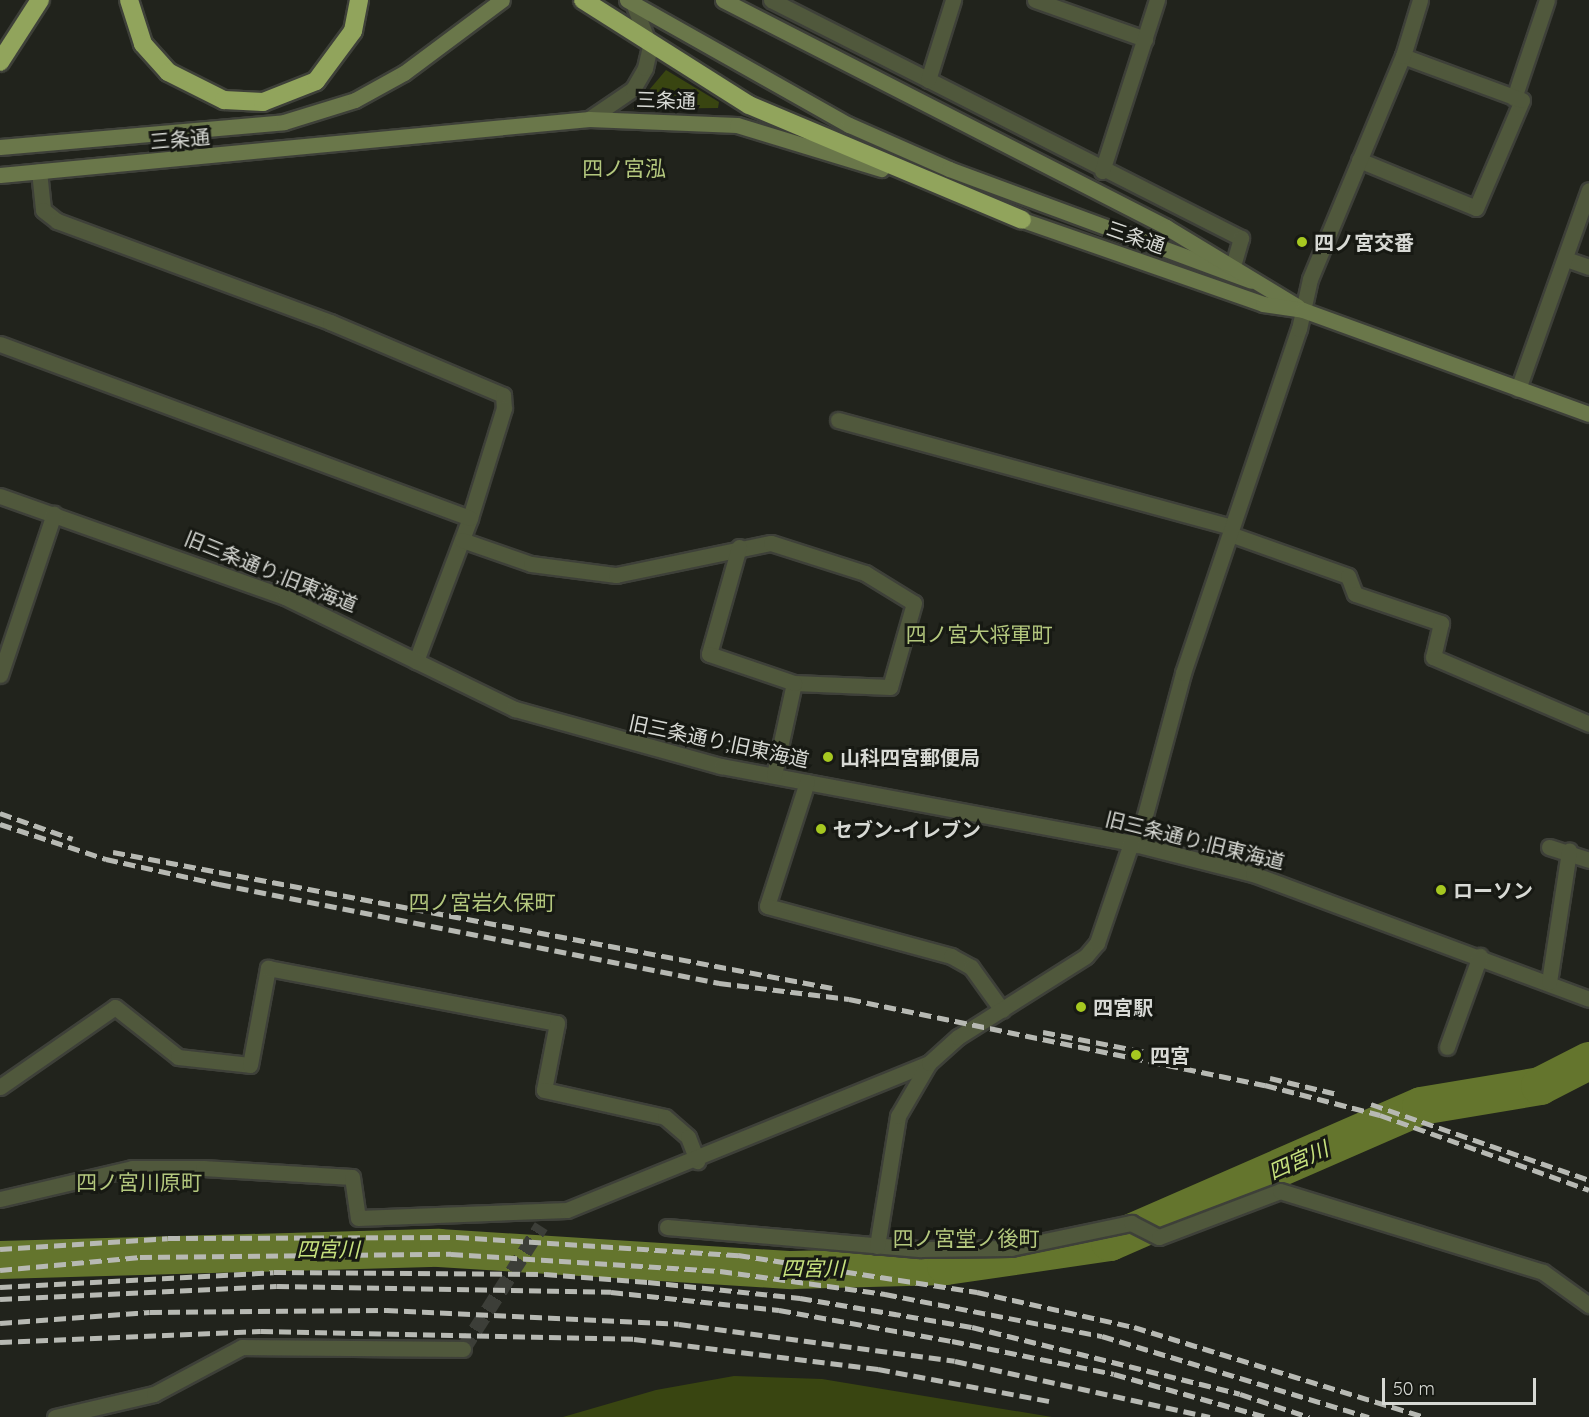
<!DOCTYPE html>
<html>
<head>
<meta charset="utf-8">
<style>
  body { margin:0 }
  #map { position:relative; width:1589px; height:1417px; overflow:hidden; background:#21231c; font-family:Quicksand,"Noto Sans JP",sans-serif }
  div>[style] { position:absolute }
  .green>* { inset:0; background:#394511 }
  .river>* { height:38px; margin:-19px; padding:0 19px; transform-origin:19px; border-radius:19px; background:#64752d }
  .street-tunnel>* { height:15px; margin-top:-7.5px; transform-origin:0; background:repeating-linear-gradient(90deg,#3c3e38 0 15px,transparent 0 23px) }
  .roads { filter:drop-shadow(2px 0 #3e4039) drop-shadow(-2px 0 #3e4039) drop-shadow(0 2px #3e4039) drop-shadow(0 -2px #3e4039) }
  .street>* { height:15px; margin:-7.5px; padding:0 7.5px; transform-origin:7.5px; border-radius:7.5px; background:#50583c }
  .secondary>* { height:15px; margin:-7.5px; padding:0 7.5px; transform-origin:7.5px; border-radius:7.5px; background:#6a774a }
  .highway>* { height:18px; margin:-9px; padding:0 9px; transform-origin:9px; border-radius:9px; background:#91a45c }
  .rail>* { height:4.5px; margin-top:-2.25px; transform-origin:0; background:repeating-linear-gradient(90deg,#b7b9b3 0 12px,transparent 0 18px) }
  .dots>* { width:16px; height:16px; translate:-50% -50%; box-sizing:border-box; border:3px solid #171913; border-radius:50% }
  span { translate:-50% -50%; white-space:nowrap; text-align:center; line-height:1.15; -webkit-text-stroke:6px #171913; paint-order:stroke }
  .street-label { font-size:20px; color:#d7d9d4 }
  .poi-label { font-size:20px; color:#d7d9d4; font-weight:700 }
  .left { translate:0 -50%; text-align:left }
  .neighbourhood-label { font-size:21px; color:#b4c87e }
  .water-label { font-size:21px; color:#c7e27e; font-style:italic }
  .scale { position:absolute; left:1382px; top:1378px; width:154px; height:27px; box-sizing:border-box; border:3px solid #d7d9d4; border-top:0; padding-left:8px; font-size:18px; line-height:21px; white-space:nowrap; color:#d7d9d4; -webkit-text-stroke:4px #171913; paint-order:stroke }
</style>
</head>
<body>
<div id="map">
  <div class="green">
    <div style="clip-path:polygon(666px 70px,719px 102px,718px 108px,633px 109px)"></div>
    <div style="clip-path:polygon(734px 1376px,822px 1379px,1052px 1417px,563px 1417px,656px 1390px)"></div>
  </div>
  <div class="river">
    <div style="left:0;top:1260px;width:439px;rotate:-1.6deg"></div>
    <div style="left:439px;top:1248px;width:354px;rotate:3.6deg"></div>
    <div style="left:792px;top:1270px;width:154px;rotate:-1.5deg"></div>
    <div style="left:946px;top:1266px;width:166px;rotate:-8.3deg"></div>
    <div style="left:1110px;top:1242px;width:339px;rotate:-23.6deg"></div>
    <div style="left:1421px;top:1106px;width:121px;rotate:-9.5deg"></div>
    <div style="left:1540px;top:1086px;width:55px;rotate:-27deg"></div>
  </div>
  <div class="street-tunnel">
    <div style="left:463px;top:1349px;width:146px;rotate:-57.6deg"></div>
  </div>
  <div class="roads">
    <div class="street">
      <div style="left:771px;top:0;width:527px;rotate:26.86deg"></div>
      <div style="left:1241px;top:238px;width:32px;rotate:106deg"></div>
      <div style="left:1035px;top:0;width:117px;rotate:19.5deg"></div>
      <div style="left:928px;top:80px;width:84px;rotate:-72.6deg"></div>
      <div style="left:1514px;top:98px;width:103px;rotate:-71.4deg"></div>
      <div style="left:589px;top:119px;width:53px;rotate:-34.3deg"></div>
      <div style="left:633px;top:89px;width:24px;rotate:-60deg"></div>
      <div style="left:645px;top:68px;width:22px;rotate:-77deg"></div>
      <div style="left:650px;top:47px;width:47px;rotate:-111.1deg"></div>
      <div style="left:1359px;top:160px;width:126px;rotate:22.3deg"></div>
      <div style="left:1476px;top:208px;width:117px;rotate:-66.9deg"></div>
      <div style="left:1522px;top:100px;width:127px;rotate:-159.7deg"></div>
      <div style="left:39px;top:171px;width:39px;rotate:84deg"></div>
      <div style="left:43px;top:210px;width:18px;rotate:38deg"></div>
      <div style="left:57px;top:221px;width:291px;rotate:20.3deg"></div>
      <div style="left:330px;top:322px;width:188px;rotate:22.9deg"></div>
      <div style="left:503px;top:395px;width:13px;rotate:86deg"></div>
      <div style="left:504px;top:408px;width:115px;rotate:107.2deg"></div>
      <div style="left:470px;top:518px;width:153px;rotate:110.7deg"></div>
      <div style="left:1102px;top:171px;width:180px;rotate:-72.2deg"></div>
      <div style="left:1566px;top:259px;width:24px;rotate:19deg"></div>
      <div style="left:0;top:344px;width:501px;rotate:20.32deg"></div>
      <div style="left:1518px;top:389px;width:211px;rotate:-70.4deg"></div>
      <div style="left:838px;top:420px;width:408px;rotate:15.2deg"></div>
      <div style="left:0;top:496px;width:302px;rotate:19.5deg"></div>
      <div style="left:285px;top:597px;width:256px;rotate:26deg"></div>
      <div style="left:515px;top:709px;width:214px;rotate:15.5deg"></div>
      <div style="left:721px;top:766px;width:417px;rotate:10.6deg"></div>
      <div style="left:1131px;top:843px;width:126px;rotate:14.3deg"></div>
      <div style="left:1253px;top:874px;width:358px;rotate:20.4deg"></div>
      <div style="left:1230px;top:534px;width:125px;rotate:19.6deg"></div>
      <div style="left:1348px;top:576px;width:19px;rotate:69deg"></div>
      <div style="left:1355px;top:594px;width:91px;rotate:18.6deg"></div>
      <div style="left:1441px;top:623px;width:35px;rotate:103deg"></div>
      <div style="left:1433px;top:657px;width:170px;rotate:23.2deg"></div>
      <div style="left:462px;top:540px;width:73px;rotate:19.2deg"></div>
      <div style="left:531px;top:564px;width:86px;rotate:7.4deg"></div>
      <div style="left:616px;top:575px;width:158px;rotate:-11.7deg"></div>
      <div style="left:771px;top:543px;width:99px;rotate:17.7deg"></div>
      <div style="left:865px;top:573px;width:57px;rotate:31.5deg"></div>
      <div style="left:914px;top:603px;width:87px;rotate:105.9deg"></div>
      <div style="left:890px;top:687px;width:96px;rotate:-177.6deg"></div>
      <div style="left:794px;top:683px;width:94px;rotate:102.3deg"></div>
      <div style="left:739px;top:547px;width:111px;rotate:105.7deg"></div>
      <div style="left:709px;top:654px;width:90px;rotate:18.8deg"></div>
      <div style="left:0;top:675px;width:170px;rotate:-71.5deg"></div>
      <div style="left:807px;top:782px;width:130px;rotate:107.9deg"></div>
      <div style="left:767px;top:906px;width:191px;rotate:15.2deg"></div>
      <div style="left:951px;top:956px;width:23px;rotate:29deg"></div>
      <div style="left:971px;top:967px;width:53px;rotate:54.2deg"></div>
      <div style="left:1137px;top:845px;width:178px;rotate:-75deg"></div>
      <div style="left:1183px;top:673px;width:363px;rotate:-71.4deg"></div>
      <div style="left:1299px;top:329px;width:51px;rotate:-77.6deg"></div>
      <div style="left:1310px;top:279px;width:242px;rotate:-67.4deg"></div>
      <div style="left:1403px;top:56px;width:59px;rotate:-73.1deg"></div>
      <div style="left:1549px;top:847px;width:42px;rotate:18deg"></div>
      <div style="left:1549px;top:982px;width:133px;rotate:-81.3deg"></div>
      <div style="left:1447px;top:1047px;width:97px;rotate:-70.1deg"></div>
      <div style="left:0;top:1087px;width:140px;rotate:-34.8deg"></div>
      <div style="left:115px;top:1007px;width:80px;rotate:38.4deg"></div>
      <div style="left:178px;top:1057px;width:72px;rotate:6.3deg"></div>
      <div style="left:250px;top:1065px;width:99px;rotate:-79.5deg"></div>
      <div style="left:268px;top:968px;width:294px;rotate:10.8deg"></div>
      <div style="left:557px;top:1023px;width:68px;rotate:101deg"></div>
      <div style="left:544px;top:1090px;width:124px;rotate:12.6deg"></div>
      <div style="left:665px;top:1117px;width:30px;rotate:41deg"></div>
      <div style="left:688px;top:1137px;width:26px;rotate:69deg"></div>
      <div style="left:0;top:1199px;width:136px;rotate:-13.2deg"></div>
      <div style="left:132px;top:1168px;width:71px"></div>
      <div style="left:203px;top:1168px;width:149px;rotate:3.5deg"></div>
      <div style="left:352px;top:1177px;width:41px;rotate:81.7deg"></div>
      <div style="left:358px;top:1218px;width:209px;rotate:-2.2deg"></div>
      <div style="left:567px;top:1210px;width:391px;rotate:-22.1deg"></div>
      <div style="left:667px;top:1227px;width:255px;rotate:5deg"></div>
      <div style="left:921px;top:1249px;width:90px;rotate:-0.6deg"></div>
      <div style="left:1011px;top:1248px;width:123px;rotate:-11.8deg"></div>
      <div style="left:1131px;top:1223px;width:31px;rotate:27deg"></div>
      <div style="left:1159px;top:1237px;width:129px;rotate:-20.8deg"></div>
      <div style="left:1280px;top:1191px;width:275px;rotate:17.1deg"></div>
      <div style="left:1543px;top:1272px;width:57px;rotate:35.7deg"></div>
      <div style="left:877px;top:1246px;width:132px;rotate:-80.8deg"></div>
      <div style="left:898px;top:1116px;width:61px;rotate:-59.7deg"></div>
      <div style="left:929px;top:1063px;width:39px;rotate:-42deg"></div>
      <div style="left:958px;top:1037px;width:151px;rotate:-32.3deg"></div>
      <div style="left:1086px;top:956px;width:17px;rotate:-50deg"></div>
      <div style="left:1097px;top:943px;width:106px;rotate:-71.2deg"></div>
      <div style="left:55px;top:1417px;width:102px;rotate:-13.1deg"></div>
      <div style="left:154px;top:1394px;width:100px;rotate:-28.1deg"></div>
      <div style="left:242px;top:1347px;width:221px;rotate:0.5deg"></div>
    </div>
    <div class="secondary">
      <div style="left:627px;top:0;width:255px;rotate:29.4deg"></div>
      <div style="left:849px;top:125px;width:109px;rotate:23.7deg"></div>
      <div style="left:949px;top:169px;width:322px;rotate:20.3deg"></div>
      <div style="left:723px;top:0;width:498px;rotate:27.1deg"></div>
      <div style="left:1166px;top:227px;width:154px;rotate:31.2deg"></div>
      <div style="left:0;top:147px;width:285px;rotate:-5deg"></div>
      <div style="left:284px;top:122px;width:74px;rotate:-17.2deg"></div>
      <div style="left:355px;top:100px;width:56px;rotate:-28.9deg"></div>
      <div style="left:404px;top:73px;width:122px;rotate:-36.7deg"></div>
      <div style="left:0;top:175px;width:592px;rotate:-5.43deg"></div>
      <div style="left:589px;top:119px;width:148px;rotate:2.3deg"></div>
      <div style="left:737px;top:125px;width:151px;rotate:17deg"></div>
      <div style="left:1011px;top:216px;width:267px;rotate:19.2deg"></div>
      <div style="left:1263px;top:304px;width:40px;rotate:8.5deg"></div>
      <div style="left:1303px;top:310px;width:304px;rotate:20deg"></div>
    </div>
    <div class="highway">
      <div style="left:129px;top:0;width:46px;rotate:72.3deg"></div>
      <div style="left:143px;top:44px;width:38px;rotate:48deg"></div>
      <div style="left:168px;top:72px;width:63px;rotate:26.6deg"></div>
      <div style="left:224px;top:100px;width:39px;rotate:3deg"></div>
      <div style="left:263px;top:102px;width:57px;rotate:-21.6deg"></div>
      <div style="left:316px;top:81px;width:62px;rotate:-53.5deg"></div>
      <div style="left:353px;top:31px;width:32px;rotate:-79deg"></div>
      <div style="left:583px;top:0;width:196px;rotate:32.3deg"></div>
      <div style="left:749px;top:105px;width:296px;rotate:22.8deg"></div>
      <div style="left:0;top:62px;width:74px;rotate:-57.2deg"></div>
    </div>
  </div>
  <div class="rail">
    <div style="left:0;top:813px;width:77px;rotate:19.6deg"></div>
    <div style="left:0;top:824px;width:112px;rotate:18.3deg"></div>
    <div style="left:106px;top:859px;width:116px;rotate:12.5deg"></div>
    <div style="left:219px;top:884px;width:510px;rotate:11.2deg"></div>
    <div style="left:719px;top:983px;width:131px;rotate:7deg"></div>
    <div style="left:849px;top:999px;width:425px;rotate:11.7deg"></div>
    <div style="left:1265px;top:1085px;width:119px;rotate:14.6deg"></div>
    <div style="left:1380px;top:1115px;width:222px;rotate:19.7deg"></div>
    <div style="left:113px;top:852px;width:732px;rotate:10.71deg"></div>
    <div style="left:1043px;top:1032px;width:142px;rotate:11deg"></div>
    <div style="left:1270px;top:1078px;width:69px;rotate:13.4deg"></div>
    <div style="left:1371px;top:1104px;width:231px;rotate:19.2deg"></div>
    <div style="left:0;top:1249px;width:168px;rotate:-3.7deg"></div>
    <div style="left:168px;top:1238px;width:289px;rotate:-0.2deg"></div>
    <div style="left:457px;top:1237px;width:282px;rotate:3.7deg"></div>
    <div style="left:738px;top:1255px;width:242px;rotate:8.8deg"></div>
    <div style="left:977px;top:1292px;width:161px;rotate:12.6deg"></div>
    <div style="left:1134px;top:1327px;width:305px;rotate:17.2deg"></div>
    <div style="left:0;top:1270px;width:141px;rotate:-5.3deg"></div>
    <div style="left:140px;top:1257px;width:311px;rotate:-0.6deg"></div>
    <div style="left:451px;top:1254px;width:270px;rotate:3.6deg"></div>
    <div style="left:720px;top:1271px;width:167px;rotate:7.9deg"></div>
    <div style="left:885px;top:1294px;width:221px;rotate:11deg"></div>
    <div style="left:1102px;top:1336px;width:279px;rotate:16.9deg"></div>
    <div style="left:0;top:1287px;width:274px;rotate:-3.1deg"></div>
    <div style="left:274px;top:1272px;width:271px;rotate:0.4deg"></div>
    <div style="left:545px;top:1274px;width:103px;rotate:4.4deg"></div>
    <div style="left:648px;top:1282px;width:153px;rotate:6deg"></div>
    <div style="left:800px;top:1298px;width:174px;rotate:9.6deg"></div>
    <div style="left:972px;top:1327px;width:276px;rotate:14deg"></div>
    <div style="left:1240px;top:1394px;width:73px;rotate:18.4deg"></div>
    <div style="left:0;top:1299px;width:277px;rotate:-2.7deg"></div>
    <div style="left:277px;top:1286px;width:334px;rotate:1deg"></div>
    <div style="left:611px;top:1292px;width:169px;rotate:6.1deg"></div>
    <div style="left:779px;top:1310px;width:176px;rotate:10.2deg"></div>
    <div style="left:952px;top:1341px;width:165px;rotate:11.5deg"></div>
    <div style="left:1114px;top:1374px;width:158px;rotate:15.8deg"></div>
    <div style="left:0;top:1323px;width:150px;rotate:-4.2deg"></div>
    <div style="left:150px;top:1312px;width:236px;rotate:-0.5deg"></div>
    <div style="left:386px;top:1310px;width:293px;rotate:2.7deg"></div>
    <div style="left:679px;top:1324px;width:278px;rotate:7.6deg"></div>
    <div style="left:955px;top:1361px;width:261px;rotate:12.4deg"></div>
    <div style="left:0;top:1342px;width:261px;rotate:-2.4deg"></div>
    <div style="left:261px;top:1331px;width:373px;rotate:1.2deg"></div>
    <div style="left:634px;top:1339px;width:246px;rotate:7deg"></div>
    <div style="left:878px;top:1369px;width:180px;rotate:10.6deg"></div>
  </div>
  <div class="dots">
    <div style="left:1302px;top:242px;background:#a6c820"></div>
    <div style="left:828px;top:757px;background:#a6c820"></div>
    <div style="left:821px;top:829px;background:#a6c820"></div>
    <div style="left:1441px;top:890px;background:#a6c820"></div>
    <div style="left:1081px;top:1007px;background:#a6c820"></div>
    <div style="left:1136px;top:1055px;background:#a6c820"></div>
  </div>
  <div class="street-label">
    <span style="left:666px;top:100px;rotate:2deg">三条通</span>
    <span style="left:180px;top:139px;rotate:-5deg">三条通</span>
    <span style="left:1136px;top:237px;rotate:19deg">三条通</span>
    <span style="left:271px;top:571px;rotate:22deg">旧三条通り;旧東海道</span>
    <span style="left:719px;top:741px;rotate:12deg">旧三条通り;旧東海道</span>
    <span style="left:1195px;top:840px;rotate:14deg">旧三条通り;旧東海道</span>
  </div>
  <div class="poi-label">
    <span class="left" style="left:1314px;top:242px">四ノ宮交番</span>
    <span class="left" style="left:840px;top:757px">山科四宮郵便局</span>
    <span class="left" style="left:833px;top:829px">セブン-イレブン</span>
    <span class="left" style="left:1453px;top:890px">ローソン</span>
    <span class="left" style="left:1093px;top:1007px">四宮駅</span>
    <span class="left" style="left:1150px;top:1055px">四宮</span>
  </div>
  <div class="neighbourhood-label">
    <span style="left:624px;top:168px">四ノ宮泓</span>
    <span style="left:979px;top:634px">四ノ宮大将軍町</span>
    <span style="left:482px;top:902px">四ノ宮岩久保町</span>
    <span style="left:139px;top:1182px">四ノ宮川原町</span>
    <span style="left:966px;top:1238px">四ノ宮堂ノ後町</span>
  </div>
  <div class="water-label">
    <span style="left:1298px;top:1160px;rotate:-24deg">四宮川</span>
    <span style="left:328px;top:1249px">四宮川</span>
    <span style="left:813px;top:1268px">四宮川</span>
  </div>
  <div class="scale">50 m</div>
</div>
</body>
</html>
